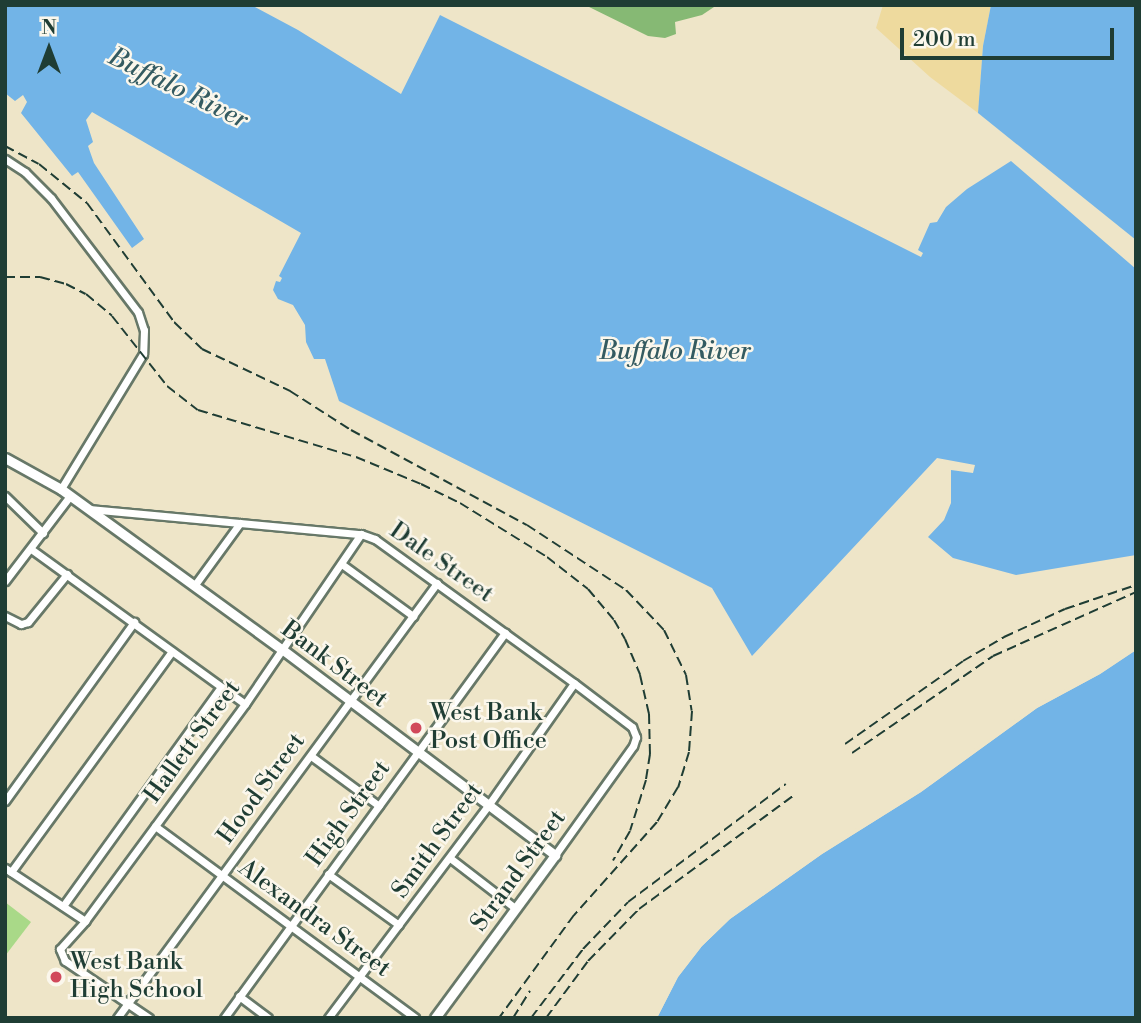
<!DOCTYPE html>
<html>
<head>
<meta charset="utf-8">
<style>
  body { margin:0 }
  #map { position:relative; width:1141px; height:1023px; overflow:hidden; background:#eee5c8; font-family:"Libre Bodoni",serif }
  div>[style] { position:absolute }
  .green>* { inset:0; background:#a9d988 }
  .forest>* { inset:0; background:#86b974 }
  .sand>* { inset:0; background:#eeda9e }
  .water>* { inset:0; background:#72b4e7 }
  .pier>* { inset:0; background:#eee5c8 }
  .roads { filter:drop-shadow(2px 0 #677868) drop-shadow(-2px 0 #677868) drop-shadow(0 2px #677868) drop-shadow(0 -2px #677868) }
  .minor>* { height:7px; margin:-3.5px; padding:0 3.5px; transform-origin:3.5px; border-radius:3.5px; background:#fff }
  .tertiary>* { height:9px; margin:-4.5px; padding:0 4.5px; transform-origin:4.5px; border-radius:4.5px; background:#fff }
  .rail>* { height:2px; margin-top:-1px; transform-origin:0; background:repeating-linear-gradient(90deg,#1f3d34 0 10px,transparent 0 15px) }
  .dots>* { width:19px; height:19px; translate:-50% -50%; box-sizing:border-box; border:4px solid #fbf7ec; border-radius:50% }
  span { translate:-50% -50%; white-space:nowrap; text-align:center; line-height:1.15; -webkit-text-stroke:5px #fbf7ec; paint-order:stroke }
  .street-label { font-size:24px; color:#1f3d34 }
  .poi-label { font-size:24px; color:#1f3d34 }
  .left { translate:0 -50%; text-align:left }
  .water-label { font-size:26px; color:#345b61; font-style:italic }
  .frame { position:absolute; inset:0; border:7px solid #1f3d34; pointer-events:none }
  .north { position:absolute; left:14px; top:14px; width:70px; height:70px; -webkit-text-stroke:5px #fbf7ec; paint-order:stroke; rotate:0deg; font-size:19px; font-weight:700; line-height:28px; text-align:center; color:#1f3d34 }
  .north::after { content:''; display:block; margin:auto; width:24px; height:32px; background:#1f3d34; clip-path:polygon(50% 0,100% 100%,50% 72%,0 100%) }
  .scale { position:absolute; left:900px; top:28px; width:214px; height:32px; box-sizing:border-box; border:4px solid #1f3d34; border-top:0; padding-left:9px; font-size:21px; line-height:24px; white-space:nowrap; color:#1f3d34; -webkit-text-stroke:5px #fbf7ec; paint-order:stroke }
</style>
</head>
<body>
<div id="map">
  <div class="green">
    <div style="clip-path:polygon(5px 902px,31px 922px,5px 956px)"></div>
  </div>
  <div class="forest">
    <div style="clip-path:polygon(585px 5px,717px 5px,702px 15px,675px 22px,676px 34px,665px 38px,648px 36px)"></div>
  </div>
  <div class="sand">
    <div style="clip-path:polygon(883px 5px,991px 5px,983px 46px,978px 113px,930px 77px,876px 28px)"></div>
  </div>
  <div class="water">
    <div style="clip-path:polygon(5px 5px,251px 5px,298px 30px,401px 94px,440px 15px,921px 257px,923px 253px,918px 250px,930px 223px,937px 222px,946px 207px,967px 189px,1011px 161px,1136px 269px,1136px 555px,1016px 575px,953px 558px,928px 537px,944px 520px,951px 503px,951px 470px,973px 473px,975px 465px,937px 458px,752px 656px,712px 588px,339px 401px,325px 359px,314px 359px,306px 342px,305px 325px,293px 305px,278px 299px,273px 290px,276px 281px,280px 282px,282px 278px,279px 276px,301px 233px,92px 112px,86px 120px,93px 142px,88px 146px,94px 163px,144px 239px,132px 248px,78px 172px,72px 176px,21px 113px,27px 102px,23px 95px,15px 101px,5px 93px)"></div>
    <div style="clip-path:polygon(991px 5px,1136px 5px,1136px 240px,978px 113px,983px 46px)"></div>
    <div style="clip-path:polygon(1136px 650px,1136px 1018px,657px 1018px,678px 977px,702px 946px,730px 919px,822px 854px,921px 792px,1037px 708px,1100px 674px)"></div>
  </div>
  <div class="pier">
    <div style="clip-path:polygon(1136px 646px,1136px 650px,1100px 674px,1037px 708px,921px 792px,822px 854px,730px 919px,702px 946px,678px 977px,657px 1018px,654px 1018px,675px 975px,699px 943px,727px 916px,820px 851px,919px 789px,1035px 705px,1098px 671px)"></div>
  </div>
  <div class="roads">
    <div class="minor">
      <div style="left:5px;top:159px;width:24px;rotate:33deg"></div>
      <div style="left:25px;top:172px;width:37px;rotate:45deg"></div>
      <div style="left:51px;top:198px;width:143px;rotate:52.7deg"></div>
      <div style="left:138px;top:312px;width:19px;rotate:72deg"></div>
      <div style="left:144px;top:330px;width:24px;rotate:92deg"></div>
      <div style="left:143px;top:354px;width:158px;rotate:121.3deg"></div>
      <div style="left:5px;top:496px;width:53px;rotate:44.2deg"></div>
      <div style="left:89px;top:509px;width:273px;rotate:5.3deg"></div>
      <div style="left:361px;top:534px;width:15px;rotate:20deg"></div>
      <div style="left:375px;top:539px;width:246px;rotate:35.9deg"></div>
      <div style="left:574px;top:683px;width:73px;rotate:37.2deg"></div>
      <div style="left:632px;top:727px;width:11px;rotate:68deg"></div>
      <div style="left:636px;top:737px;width:9px;rotate:108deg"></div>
      <div style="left:633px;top:746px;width:134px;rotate:125.6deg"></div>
      <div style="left:31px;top:549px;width:264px;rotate:35.9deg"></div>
      <div style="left:343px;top:565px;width:87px;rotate:36.1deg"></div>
      <div style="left:5px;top:581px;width:107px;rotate:-52.6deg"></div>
      <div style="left:194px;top:586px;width:78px;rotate:-53.9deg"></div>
      <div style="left:5px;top:616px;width:18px;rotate:27deg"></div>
      <div style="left:21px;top:624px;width:7px;rotate:-16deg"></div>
      <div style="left:28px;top:622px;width:62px;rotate:-50.9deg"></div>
      <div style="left:311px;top:756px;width:84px;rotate:36.3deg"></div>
      <div style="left:5px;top:801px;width:221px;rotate:-54.2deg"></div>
      <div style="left:155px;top:826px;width:323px;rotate:36.4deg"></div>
      <div style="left:450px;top:858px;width:82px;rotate:37.6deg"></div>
      <div style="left:5px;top:868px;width:96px;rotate:33.5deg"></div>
      <div style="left:11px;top:872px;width:273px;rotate:-53.9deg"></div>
      <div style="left:328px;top:874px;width:87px;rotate:35.7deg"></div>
      <div style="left:63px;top:906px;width:270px;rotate:-54.2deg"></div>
      <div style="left:239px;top:996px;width:36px;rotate:37deg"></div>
      <div style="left:117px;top:1018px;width:540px;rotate:-53.66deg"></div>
      <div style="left:149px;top:1018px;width:102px;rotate:-145.8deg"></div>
      <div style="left:65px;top:961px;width:13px;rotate:-113deg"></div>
      <div style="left:60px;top:949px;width:38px;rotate:-48deg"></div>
      <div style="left:85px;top:921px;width:270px;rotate:-53.6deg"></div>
      <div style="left:245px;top:704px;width:206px;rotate:-55.7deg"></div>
      <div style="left:224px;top:1018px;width:477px;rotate:-53.9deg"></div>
      <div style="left:328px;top:1018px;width:264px;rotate:-53deg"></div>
      <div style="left:487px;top:807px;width:151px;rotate:-54.9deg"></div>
    </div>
    <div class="tertiary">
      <div style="left:5px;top:458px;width:64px;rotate:29deg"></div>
      <div style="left:61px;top:489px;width:274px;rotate:36deg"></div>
      <div style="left:283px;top:650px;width:341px;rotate:37deg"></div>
      <div style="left:555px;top:855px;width:202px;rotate:126.4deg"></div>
    </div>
  </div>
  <div class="rail">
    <div style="left:5px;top:146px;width:38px;rotate:28deg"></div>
    <div style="left:39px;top:164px;width:62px;rotate:39.1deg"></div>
    <div style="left:87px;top:203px;width:147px;rotate:53.8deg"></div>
    <div style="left:174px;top:322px;width:39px;rotate:44deg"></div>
    <div style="left:202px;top:349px;width:98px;rotate:25.5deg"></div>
    <div style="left:290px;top:391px;width:72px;rotate:32.6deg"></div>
    <div style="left:351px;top:430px;width:200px;rotate:28.4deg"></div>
    <div style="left:527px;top:525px;width:118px;rotate:33.3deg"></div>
    <div style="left:626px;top:590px;width:55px;rotate:46.5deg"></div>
    <div style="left:664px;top:630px;width:50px;rotate:63.9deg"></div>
    <div style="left:686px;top:675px;width:36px;rotate:81deg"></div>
    <div style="left:692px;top:711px;width:41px;rotate:94.2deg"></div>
    <div style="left:689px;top:752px;width:37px;rotate:107deg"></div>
    <div style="left:678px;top:787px;width:41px;rotate:121deg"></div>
    <div style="left:657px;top:822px;width:125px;rotate:131.7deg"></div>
    <div style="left:574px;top:915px;width:127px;rotate:126.1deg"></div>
    <div style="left:5px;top:277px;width:35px"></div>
    <div style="left:40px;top:277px;width:27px;rotate:15deg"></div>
    <div style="left:66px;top:284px;width:22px;rotate:27deg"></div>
    <div style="left:86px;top:294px;width:34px;rotate:40deg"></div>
    <div style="left:112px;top:316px;width:89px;rotate:51.8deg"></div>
    <div style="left:167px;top:386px;width:39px;rotate:38deg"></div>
    <div style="left:198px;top:410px;width:165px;rotate:16.6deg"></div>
    <div style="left:356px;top:457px;width:70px;rotate:22.6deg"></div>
    <div style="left:421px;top:484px;width:43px;rotate:26deg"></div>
    <div style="left:460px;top:503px;width:102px;rotate:31.8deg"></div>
    <div style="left:547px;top:557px;width:52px;rotate:38deg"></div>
    <div style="left:588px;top:589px;width:40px;rotate:50deg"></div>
    <div style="left:614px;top:620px;width:22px;rotate:60deg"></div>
    <div style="left:625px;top:639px;width:39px;rotate:67deg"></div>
    <div style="left:640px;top:675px;width:40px;rotate:77deg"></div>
    <div style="left:649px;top:714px;width:40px;rotate:88.6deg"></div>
    <div style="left:650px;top:754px;width:26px;rotate:99deg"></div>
    <div style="left:646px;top:780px;width:53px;rotate:107.4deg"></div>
    <div style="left:630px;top:831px;width:34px;rotate:120deg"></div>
    <div style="left:845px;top:744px;width:144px;rotate:-35.1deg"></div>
    <div style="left:963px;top:661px;width:48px;rotate:-30.3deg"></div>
    <div style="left:1004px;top:637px;width:67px;rotate:-24.7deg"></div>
    <div style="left:1065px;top:609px;width:75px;rotate:-18.7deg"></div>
    <div style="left:852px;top:753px;width:171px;rotate:-34.5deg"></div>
    <div style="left:993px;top:656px;width:157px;rotate:-24.1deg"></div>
    <div style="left:513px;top:1018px;width:32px;rotate:-58deg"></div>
    <div style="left:531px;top:1018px;width:86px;rotate:-53deg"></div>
    <div style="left:583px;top:949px;width:65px;rotate:-46.2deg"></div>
    <div style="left:628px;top:902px;width:197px;rotate:-36.8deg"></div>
    <div style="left:546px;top:1018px;width:71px;rotate:-53.6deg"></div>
    <div style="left:588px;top:961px;width:73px;rotate:-45.6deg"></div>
    <div style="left:639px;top:909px;width:192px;rotate:-36.3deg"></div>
  </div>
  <div class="dots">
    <div style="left:416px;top:728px;background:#d1495b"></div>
    <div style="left:56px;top:977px;background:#d1495b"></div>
  </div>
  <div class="street-label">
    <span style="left:441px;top:563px;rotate:35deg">Dale Street</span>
    <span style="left:334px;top:665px;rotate:37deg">Bank Street</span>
    <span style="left:193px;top:742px;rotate:-54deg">Hallett Street</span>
    <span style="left:262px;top:789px;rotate:-54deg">Hood Street</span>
    <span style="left:349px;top:814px;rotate:-54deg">High Street</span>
    <span style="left:438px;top:841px;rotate:-54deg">Smith Street</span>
    <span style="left:519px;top:871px;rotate:-54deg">Strand Street</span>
    <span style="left:314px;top:919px;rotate:36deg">Alexandra Street</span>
  </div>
  <div class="poi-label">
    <span class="left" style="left:430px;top:728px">West Bank<br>Post Office</span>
    <span class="left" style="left:70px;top:977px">West Bank<br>High School</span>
  </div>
  <div class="water-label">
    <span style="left:178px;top:89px;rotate:26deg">Buffalo River</span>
    <span style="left:675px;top:352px">Buffalo River</span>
  </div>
  <div class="frame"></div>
  <div class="north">N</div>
  <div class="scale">200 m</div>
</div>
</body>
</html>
